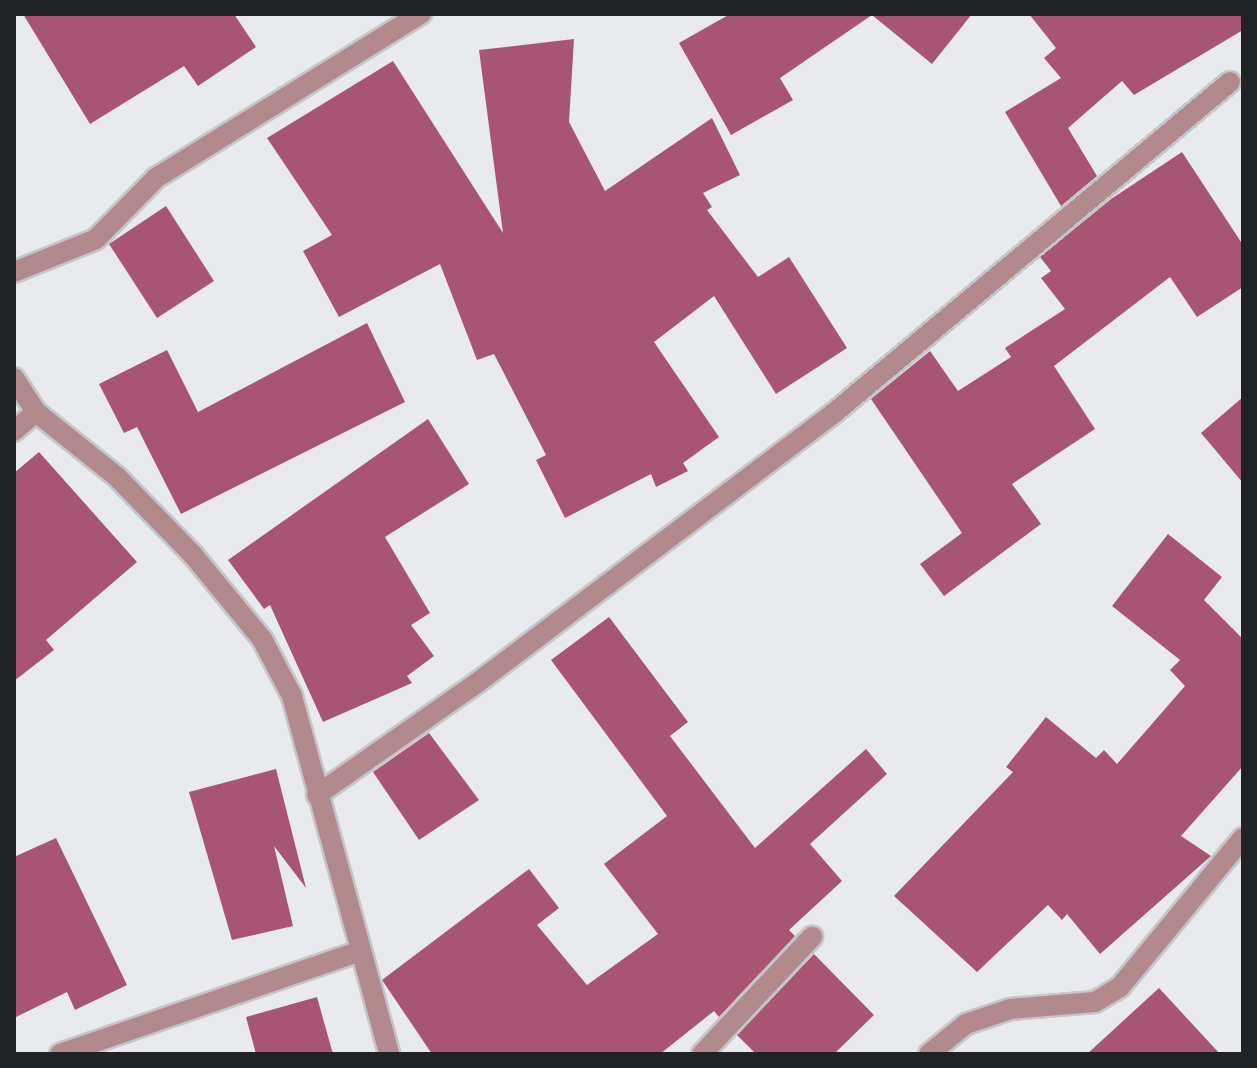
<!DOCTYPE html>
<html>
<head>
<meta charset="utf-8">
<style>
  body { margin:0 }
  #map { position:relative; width:1257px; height:1068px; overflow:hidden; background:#e9eaee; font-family:"PT Sans",sans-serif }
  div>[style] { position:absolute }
  .building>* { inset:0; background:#a85574 }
  .roads { filter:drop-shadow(2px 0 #c5c6c9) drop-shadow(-2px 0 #c5c6c9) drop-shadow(0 2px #c5c6c9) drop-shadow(0 -2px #c5c6c9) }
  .minor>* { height:20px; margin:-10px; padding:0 10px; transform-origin:10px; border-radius:10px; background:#b2898d }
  span { translate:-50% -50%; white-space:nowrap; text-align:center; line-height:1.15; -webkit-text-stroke:8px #fff; paint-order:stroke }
  .frame { position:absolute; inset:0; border:16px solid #212223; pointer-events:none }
</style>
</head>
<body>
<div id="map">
  <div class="building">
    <div style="clip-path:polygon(23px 14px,234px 14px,256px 47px,198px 86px,184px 66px,90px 124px)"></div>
    <div style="clip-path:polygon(730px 14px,972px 14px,932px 64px,872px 15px,780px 78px,793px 100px,731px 135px,679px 43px)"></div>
    <div style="clip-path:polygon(1029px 14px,1243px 14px,1243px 30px,1134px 95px,1122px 81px,1068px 128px,1097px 176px,1061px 206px,1005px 112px,1061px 78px,1044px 58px,1056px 48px)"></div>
    <div style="clip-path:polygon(574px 39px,569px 122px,605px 191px,712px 118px,740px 175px,703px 193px,712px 207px,707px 210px,758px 277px,789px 257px,847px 348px,776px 394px,714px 296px,654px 342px,719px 437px,683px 463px,688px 471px,656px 487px,651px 474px,565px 518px,536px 460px,546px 455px,494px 354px,477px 360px,440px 264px,339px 317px,303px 251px,332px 235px,267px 138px,393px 61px,503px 233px,479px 50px)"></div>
    <div style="clip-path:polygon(1182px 152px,1243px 245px,1243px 287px,1197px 317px,1170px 277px,1054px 366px,1095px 429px,1012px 484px,1041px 524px,944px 596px,920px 564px,962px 533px,871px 399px,930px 351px,958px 391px,1011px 357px,1005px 348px,1065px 309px,1041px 278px,1051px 271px,1040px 257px,1111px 199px)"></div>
    <div style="clip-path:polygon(166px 206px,214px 281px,157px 318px,109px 244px)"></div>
    <div style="clip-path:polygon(367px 323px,405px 402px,181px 514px,137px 427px,124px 433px,99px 384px,167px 350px,198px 412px)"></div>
    <div style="clip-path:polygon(1243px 397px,1243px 483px,1201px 433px)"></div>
    <div style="clip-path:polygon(428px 419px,469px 484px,385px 537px,430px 613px,411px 625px,434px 656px,407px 676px,412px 683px,323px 722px,270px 605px,264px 609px,228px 560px)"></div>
    <div style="clip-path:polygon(39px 452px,137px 562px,46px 640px,54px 650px,14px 681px,14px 473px)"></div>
    <div style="clip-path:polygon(1168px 534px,1222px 577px,1204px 600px,1243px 639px,1243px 766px,1181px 836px,1211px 856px,1100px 954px,1067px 914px,1062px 920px,1048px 905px,977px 972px,894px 896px,1013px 772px,1006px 767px,1046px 717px,1096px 758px,1104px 750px,1117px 764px,1185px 686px,1170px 670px,1180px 660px,1112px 606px)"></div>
    <div style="clip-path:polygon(609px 617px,688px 722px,670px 736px,755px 848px,866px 749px,887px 774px,810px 844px,842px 881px,789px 930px,795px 936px,719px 1017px,714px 1011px,660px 1054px,432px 1054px,382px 980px,529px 869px,559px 908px,537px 925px,587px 985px,658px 934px,604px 864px,667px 816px,551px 660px)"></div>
    <div style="clip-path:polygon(429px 733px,479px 800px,419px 840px,373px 772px)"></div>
    <div style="clip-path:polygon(276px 769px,306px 888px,274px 846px,293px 926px,232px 940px,189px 792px)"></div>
    <div style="clip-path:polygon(56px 838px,127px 985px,75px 1010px,67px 992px,14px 1018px,14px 857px)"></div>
    <div style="clip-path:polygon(814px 954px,874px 1015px,834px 1054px,756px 1054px,737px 1035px)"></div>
    <div style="clip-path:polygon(1159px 988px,1220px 1054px,1087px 1054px)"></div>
    <div style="clip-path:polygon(317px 997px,333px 1054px,256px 1054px,246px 1017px)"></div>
  </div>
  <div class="roads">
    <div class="minor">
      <div style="left:14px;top:272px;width:88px;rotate:-21.9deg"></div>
      <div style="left:96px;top:239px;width:86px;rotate:-45.5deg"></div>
      <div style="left:156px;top:178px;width:312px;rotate:-31.8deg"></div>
      <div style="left:14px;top:378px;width:40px;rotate:57.1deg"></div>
      <div style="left:36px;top:412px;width:104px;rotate:38.7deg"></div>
      <div style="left:117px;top:477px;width:109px;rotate:45.7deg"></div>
      <div style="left:193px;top:555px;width:109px;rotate:50.6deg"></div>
      <div style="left:262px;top:639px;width:64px;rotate:62.2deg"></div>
      <div style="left:292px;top:696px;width:371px;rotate:74.8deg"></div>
      <div style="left:14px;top:431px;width:29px;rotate:-41deg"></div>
      <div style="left:317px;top:795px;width:195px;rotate:-35deg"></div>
      <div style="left:477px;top:683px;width:448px;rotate:-37.1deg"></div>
      <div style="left:834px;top:413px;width:516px;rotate:-39.89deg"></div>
      <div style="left:60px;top:1054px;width:317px;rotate:-18.9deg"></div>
      <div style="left:702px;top:1054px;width:161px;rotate:-46.8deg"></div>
      <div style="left:929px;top:1054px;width:48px;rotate:-39deg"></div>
      <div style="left:966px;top:1024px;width:46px;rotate:-18.8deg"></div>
      <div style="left:1010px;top:1009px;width:85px;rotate:-4.7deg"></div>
      <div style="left:1095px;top:1002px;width:29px;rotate:-31deg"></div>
      <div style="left:1120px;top:987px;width:193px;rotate:-50.5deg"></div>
    </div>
  </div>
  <div class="frame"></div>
</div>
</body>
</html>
